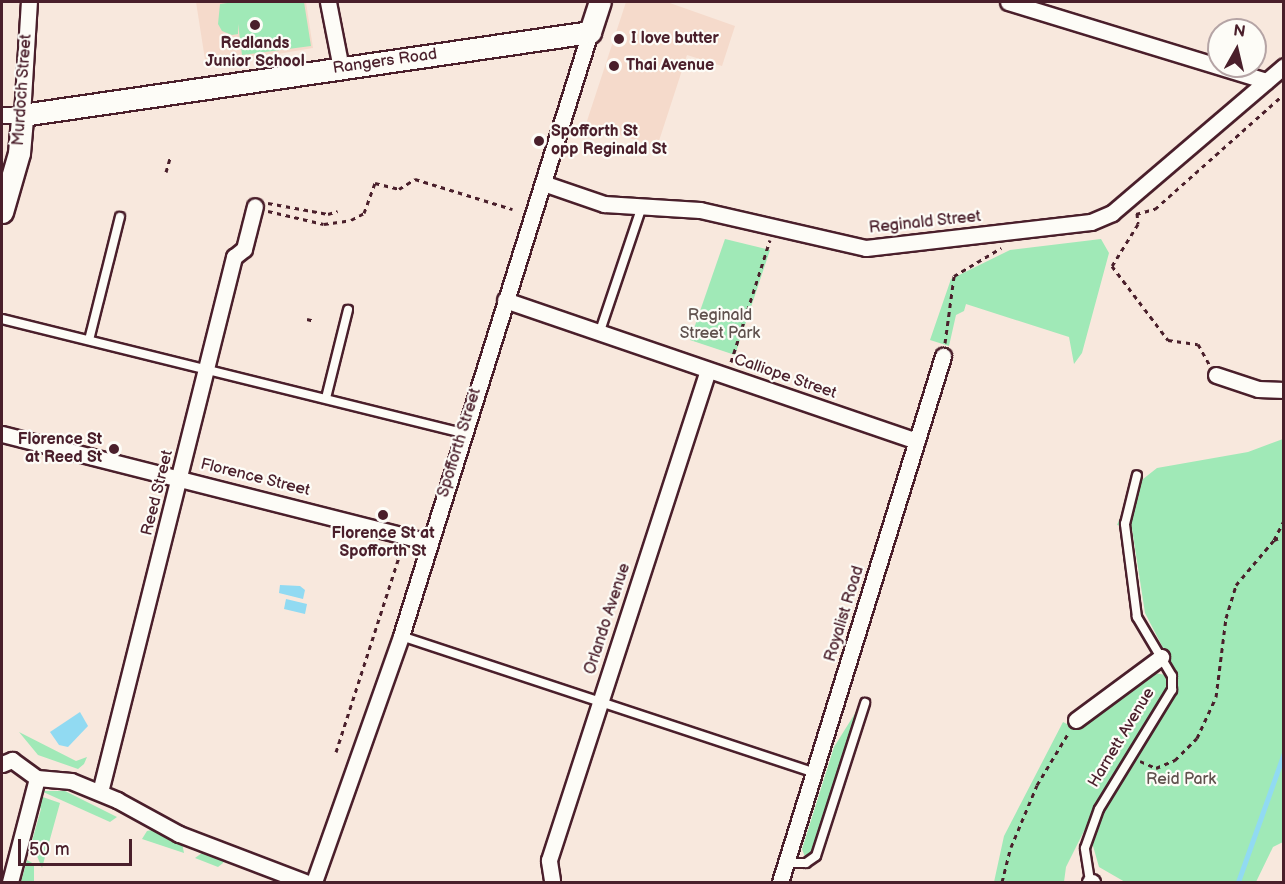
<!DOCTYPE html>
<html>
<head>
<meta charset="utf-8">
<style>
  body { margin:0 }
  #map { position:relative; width:1285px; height:884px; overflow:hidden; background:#f8e8dd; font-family:"Balsamiq Sans",sans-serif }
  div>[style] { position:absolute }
  .built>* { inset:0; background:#f5dacb }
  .green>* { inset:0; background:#a0e9b7 }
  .water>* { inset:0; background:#91daf2 }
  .stream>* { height:4.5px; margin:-2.25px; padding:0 2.25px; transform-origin:2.25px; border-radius:2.25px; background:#91daf2 }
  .path>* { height:3px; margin-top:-1.5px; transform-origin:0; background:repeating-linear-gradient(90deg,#4a1f2b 0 4.5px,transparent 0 9px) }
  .roads { filter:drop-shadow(2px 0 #4a1f2b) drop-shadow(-2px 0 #4a1f2b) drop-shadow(0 2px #4a1f2b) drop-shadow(0 -2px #4a1f2b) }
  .service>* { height:8px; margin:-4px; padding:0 4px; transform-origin:4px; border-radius:4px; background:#fdfcf7 }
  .minor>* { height:15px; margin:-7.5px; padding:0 7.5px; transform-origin:7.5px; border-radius:7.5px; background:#fdfcf7 }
  .secondary>* { height:21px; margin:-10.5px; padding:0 10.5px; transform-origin:10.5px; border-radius:10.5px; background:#fdfcf7 }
  .dots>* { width:16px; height:16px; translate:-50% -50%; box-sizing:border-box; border:3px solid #fdfcf7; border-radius:50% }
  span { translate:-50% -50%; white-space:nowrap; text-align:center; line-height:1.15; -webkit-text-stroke:4.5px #fdfcf7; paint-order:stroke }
  .poi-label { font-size:16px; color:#4a1f2b; font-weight:700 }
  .left { translate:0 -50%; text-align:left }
  .right { translate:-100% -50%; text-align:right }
  .street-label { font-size:16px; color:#4a1f2b }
  .park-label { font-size:16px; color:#60524e }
  .frame { position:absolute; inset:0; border:3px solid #4a1f2b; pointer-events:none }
  .north { position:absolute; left:1207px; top:18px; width:60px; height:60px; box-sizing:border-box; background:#fdfcf7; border:2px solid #b5a4a5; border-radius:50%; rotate:8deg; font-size:16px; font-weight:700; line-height:24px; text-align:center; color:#4a1f2b }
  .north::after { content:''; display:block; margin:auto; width:21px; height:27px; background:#4a1f2b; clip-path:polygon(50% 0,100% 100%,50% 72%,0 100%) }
  .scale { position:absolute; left:18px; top:839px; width:114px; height:27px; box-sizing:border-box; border:3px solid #4a1f2b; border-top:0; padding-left:8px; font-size:18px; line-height:21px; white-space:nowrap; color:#4a1f2b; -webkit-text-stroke:4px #fdfcf7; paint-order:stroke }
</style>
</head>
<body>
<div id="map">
  <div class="built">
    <div style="clip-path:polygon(196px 2px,306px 2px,313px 48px,206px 66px)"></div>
    <div style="clip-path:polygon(626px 2px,667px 2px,735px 26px,722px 66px,687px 55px,657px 147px,586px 124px)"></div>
  </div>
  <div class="green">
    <div style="clip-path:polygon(234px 2px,304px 2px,311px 46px,242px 55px,238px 24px,238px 34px,232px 35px,222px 31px,218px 24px,220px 4px)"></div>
    <div style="clip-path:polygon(725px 239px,770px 250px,735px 355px,690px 340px)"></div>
    <div style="clip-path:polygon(1101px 239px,1109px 253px,1082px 353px,1074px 364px,1069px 337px,966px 304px,964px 311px,956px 315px,949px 346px,930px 340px,951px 279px,1010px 250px)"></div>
    <div style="clip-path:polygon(1283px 439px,1283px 842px,1273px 847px,1256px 882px,1125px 882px,1099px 867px,1087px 825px,1066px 867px,1064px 882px,994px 882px,1004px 836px,1063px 722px,1079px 730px,1109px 701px,1154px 673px,1178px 677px,1145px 613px,1132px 529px,1117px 525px,1133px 487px,1157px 468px,1248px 452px)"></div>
    <div style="clip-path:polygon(864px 699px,813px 852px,805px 857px,802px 849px,834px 747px)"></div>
    <div style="clip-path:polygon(19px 732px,76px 761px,87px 757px,84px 764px,78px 769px,38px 755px)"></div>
    <div style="clip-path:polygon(41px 791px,65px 791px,117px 817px,110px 822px)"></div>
    <div style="clip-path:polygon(37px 795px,60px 803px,42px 868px,37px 856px,29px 852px,41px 809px,35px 801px)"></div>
    <div style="clip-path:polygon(156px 829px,182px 843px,184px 853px,142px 839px,147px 831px)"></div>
    <div style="clip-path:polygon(206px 850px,225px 859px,223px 863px,218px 867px,195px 858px)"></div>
    <div style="clip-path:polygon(27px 860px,34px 864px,34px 882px,21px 882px)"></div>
  </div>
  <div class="water">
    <div style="clip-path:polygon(280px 585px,300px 586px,305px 590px,303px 599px,279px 593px)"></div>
    <div style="clip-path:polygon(286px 599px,307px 604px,305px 614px,284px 609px)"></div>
    <div style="clip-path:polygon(80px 712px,88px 726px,68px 747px,59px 745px,50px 732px)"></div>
  </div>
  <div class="stream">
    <div style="left:1238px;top:882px;width:137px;rotate:-70.4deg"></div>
  </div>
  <div class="path">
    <div style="left:166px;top:172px;width:15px;rotate:-74deg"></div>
    <div style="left:268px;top:203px;width:61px;rotate:10.4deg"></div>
    <div style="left:328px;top:214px;width:10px;rotate:-17deg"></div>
    <div style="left:268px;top:211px;width:57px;rotate:13.1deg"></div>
    <div style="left:324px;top:224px;width:27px;rotate:-8deg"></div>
    <div style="left:351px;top:220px;width:15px;rotate:-28deg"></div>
    <div style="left:364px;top:213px;width:32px;rotate:-70deg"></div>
    <div style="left:375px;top:183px;width:25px;rotate:14deg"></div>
    <div style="left:399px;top:189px;width:19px;rotate:-32deg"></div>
    <div style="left:415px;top:179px;width:102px;rotate:17.2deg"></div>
    <div style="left:1137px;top:213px;width:11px;rotate:85deg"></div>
    <div style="left:1138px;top:224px;width:49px;rotate:121.8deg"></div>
    <div style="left:1112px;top:266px;width:93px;rotate:52.9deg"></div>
    <div style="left:1168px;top:340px;width:30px;rotate:8deg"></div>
    <div style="left:1198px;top:344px;width:23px;rotate:61deg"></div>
    <div style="left:1136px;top:214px;width:20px;rotate:-15deg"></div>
    <div style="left:1155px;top:209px;width:173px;rotate:-41.7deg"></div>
    <div style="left:307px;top:319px;width:8px;rotate:14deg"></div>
    <div style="left:945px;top:343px;width:68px;rotate:-82.3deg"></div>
    <div style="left:954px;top:276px;width:55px;rotate:-30.8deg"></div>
    <div style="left:731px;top:362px;width:128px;rotate:-72.3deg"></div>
    <div style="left:1274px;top:540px;width:11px;rotate:-22deg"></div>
    <div style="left:336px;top:752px;width:208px;rotate:-72.1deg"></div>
    <div style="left:1140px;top:761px;width:17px;rotate:24deg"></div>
    <div style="left:1156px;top:768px;width:21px;rotate:-23deg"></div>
    <div style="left:1175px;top:760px;width:31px;rotate:-45deg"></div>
    <div style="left:1197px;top:738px;width:45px;rotate:-65.1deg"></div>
    <div style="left:1216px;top:697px;width:80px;rotate:-82.8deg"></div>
    <div style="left:1226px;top:618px;width:34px;rotate:-73deg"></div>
    <div style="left:1236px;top:585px;width:59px;rotate:-49.8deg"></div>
    <div style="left:1274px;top:540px;width:22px;rotate:-63deg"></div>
    <div style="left:1002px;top:882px;width:36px;rotate:-76deg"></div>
    <div style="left:1011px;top:847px;width:67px;rotate:-67.2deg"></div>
    <div style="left:1037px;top:785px;width:62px;rotate:-58.9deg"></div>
  </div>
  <div class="roads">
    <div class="service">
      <div style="left:2px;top:319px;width:475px;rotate:13.9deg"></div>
      <div style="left:600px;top:331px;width:132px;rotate:-71.4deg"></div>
      <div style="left:89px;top:340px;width:127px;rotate:-75.9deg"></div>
      <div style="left:326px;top:398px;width:91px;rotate:-76deg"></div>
      <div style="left:401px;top:636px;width:436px;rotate:18.3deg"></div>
      <div style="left:786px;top:863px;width:20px"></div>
      <div style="left:806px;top:863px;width:12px;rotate:-35deg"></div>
      <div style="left:816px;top:856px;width:161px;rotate:-72.2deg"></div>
      <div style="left:1090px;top:881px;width:33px;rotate:-99deg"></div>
      <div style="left:1085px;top:848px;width:41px;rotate:-70.3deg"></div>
      <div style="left:1099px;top:809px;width:140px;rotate:-58.5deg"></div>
      <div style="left:1172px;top:690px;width:14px;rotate:-90deg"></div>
      <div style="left:1172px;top:676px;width:69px;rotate:-120.7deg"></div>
      <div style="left:1137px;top:617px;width:94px;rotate:-97.4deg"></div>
      <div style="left:1125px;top:524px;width:50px;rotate:-76.2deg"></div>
    </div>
    <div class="minor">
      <div style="left:328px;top:2px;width:67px;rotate:78.9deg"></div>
      <div style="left:1008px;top:2px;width:270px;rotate:17deg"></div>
      <div style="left:2px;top:115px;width:20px"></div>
      <div style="left:22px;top:115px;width:113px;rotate:-86.5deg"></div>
      <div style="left:543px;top:183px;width:65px;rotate:19deg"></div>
      <div style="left:604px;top:204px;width:96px;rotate:3.6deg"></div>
      <div style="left:700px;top:210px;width:170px;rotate:12.9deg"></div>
      <div style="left:866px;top:248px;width:226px;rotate:-6.6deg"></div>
      <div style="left:1091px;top:222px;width:23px;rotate:-23deg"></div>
      <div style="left:1112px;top:213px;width:226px;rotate:-40.5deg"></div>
      <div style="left:505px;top:300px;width:435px;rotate:18.9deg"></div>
      <div style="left:1216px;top:375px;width:44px;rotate:18.4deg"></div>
      <div style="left:1258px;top:389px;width:26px;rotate:2deg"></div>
      <div style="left:2px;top:434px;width:441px;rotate:14.2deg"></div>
      <div style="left:1076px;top:720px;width:106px;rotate:-36.5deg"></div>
      <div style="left:2px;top:764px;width:11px;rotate:-22deg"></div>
      <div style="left:12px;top:760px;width:31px;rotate:36deg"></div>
      <div style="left:37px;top:778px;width:34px;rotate:5deg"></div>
      <div style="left:71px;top:781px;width:50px;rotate:22.4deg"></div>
      <div style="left:117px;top:800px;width:71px;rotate:28.7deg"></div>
      <div style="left:179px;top:834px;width:135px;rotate:20.9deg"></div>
      <div style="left:100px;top:792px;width:552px;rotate:-75.94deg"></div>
      <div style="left:234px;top:257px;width:13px;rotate:-39deg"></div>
      <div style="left:244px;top:249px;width:44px;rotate:-75.7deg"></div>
      <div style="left:552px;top:880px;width:20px;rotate:-99deg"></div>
      <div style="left:549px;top:860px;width:515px;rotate:-72.02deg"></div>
      <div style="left:10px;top:882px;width:107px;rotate:-75.4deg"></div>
      <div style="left:314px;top:882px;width:261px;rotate:-70.5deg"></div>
      <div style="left:401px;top:636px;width:633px;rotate:-72.62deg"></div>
      <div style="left:780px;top:882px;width:551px;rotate:-72.78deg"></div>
      <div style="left:1090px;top:882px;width:2px"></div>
    </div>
    <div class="secondary">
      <div style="left:2px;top:212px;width:61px;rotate:-73.9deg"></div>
      <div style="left:19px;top:153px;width:38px;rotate:-85deg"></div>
      <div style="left:22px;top:115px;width:574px;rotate:-8.31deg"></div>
      <div style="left:590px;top:32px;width:32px;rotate:-72deg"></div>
    </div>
  </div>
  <div class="dots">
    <div style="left:255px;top:25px;background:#4a1f2b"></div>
    <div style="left:619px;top:39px;background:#4a1f2b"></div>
    <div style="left:614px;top:66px;background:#4a1f2b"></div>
    <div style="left:539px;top:141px;background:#4a1f2b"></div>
    <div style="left:114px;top:449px;background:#4a1f2b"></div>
    <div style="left:383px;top:515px;background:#4a1f2b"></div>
  </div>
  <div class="poi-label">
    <span class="left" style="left:631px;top:39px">I love butter</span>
    <span style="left:255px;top:53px">Redlands<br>Junior School</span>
    <span class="left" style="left:626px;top:66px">Thai Avenue</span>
    <span class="left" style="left:551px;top:141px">Spofforth St<br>opp Reginald St</span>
    <span class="right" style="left:102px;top:449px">Florence St<br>at Reed St</span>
    <span style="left:383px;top:543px">Florence St at<br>Spofforth St</span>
  </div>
  <div class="street-label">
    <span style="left:385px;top:62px;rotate:-8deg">Rangers Road</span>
    <span style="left:23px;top:90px;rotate:-86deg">Murdoch Street</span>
    <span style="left:925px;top:223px;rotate:-6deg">Reginald Street</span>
    <span style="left:785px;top:377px;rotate:19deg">Calliope Street</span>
    <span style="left:460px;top:443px;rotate:-73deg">Spofforth Street</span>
    <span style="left:255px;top:478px;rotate:14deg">Florence Street</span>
    <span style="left:158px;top:493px;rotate:-76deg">Reed Street</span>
    <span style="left:845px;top:614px;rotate:-73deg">Royalist Road</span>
    <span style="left:608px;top:619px;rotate:-72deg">Orlando Avenue</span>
    <span style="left:1122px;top:738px;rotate:-59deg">Harnett Avenue</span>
  </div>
  <div class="park-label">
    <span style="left:720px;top:325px">Reginald<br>Street Park</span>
    <span style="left:1181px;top:780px">Reid Park</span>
  </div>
  <div class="frame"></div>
  <div class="north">N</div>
  <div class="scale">50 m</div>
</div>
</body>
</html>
